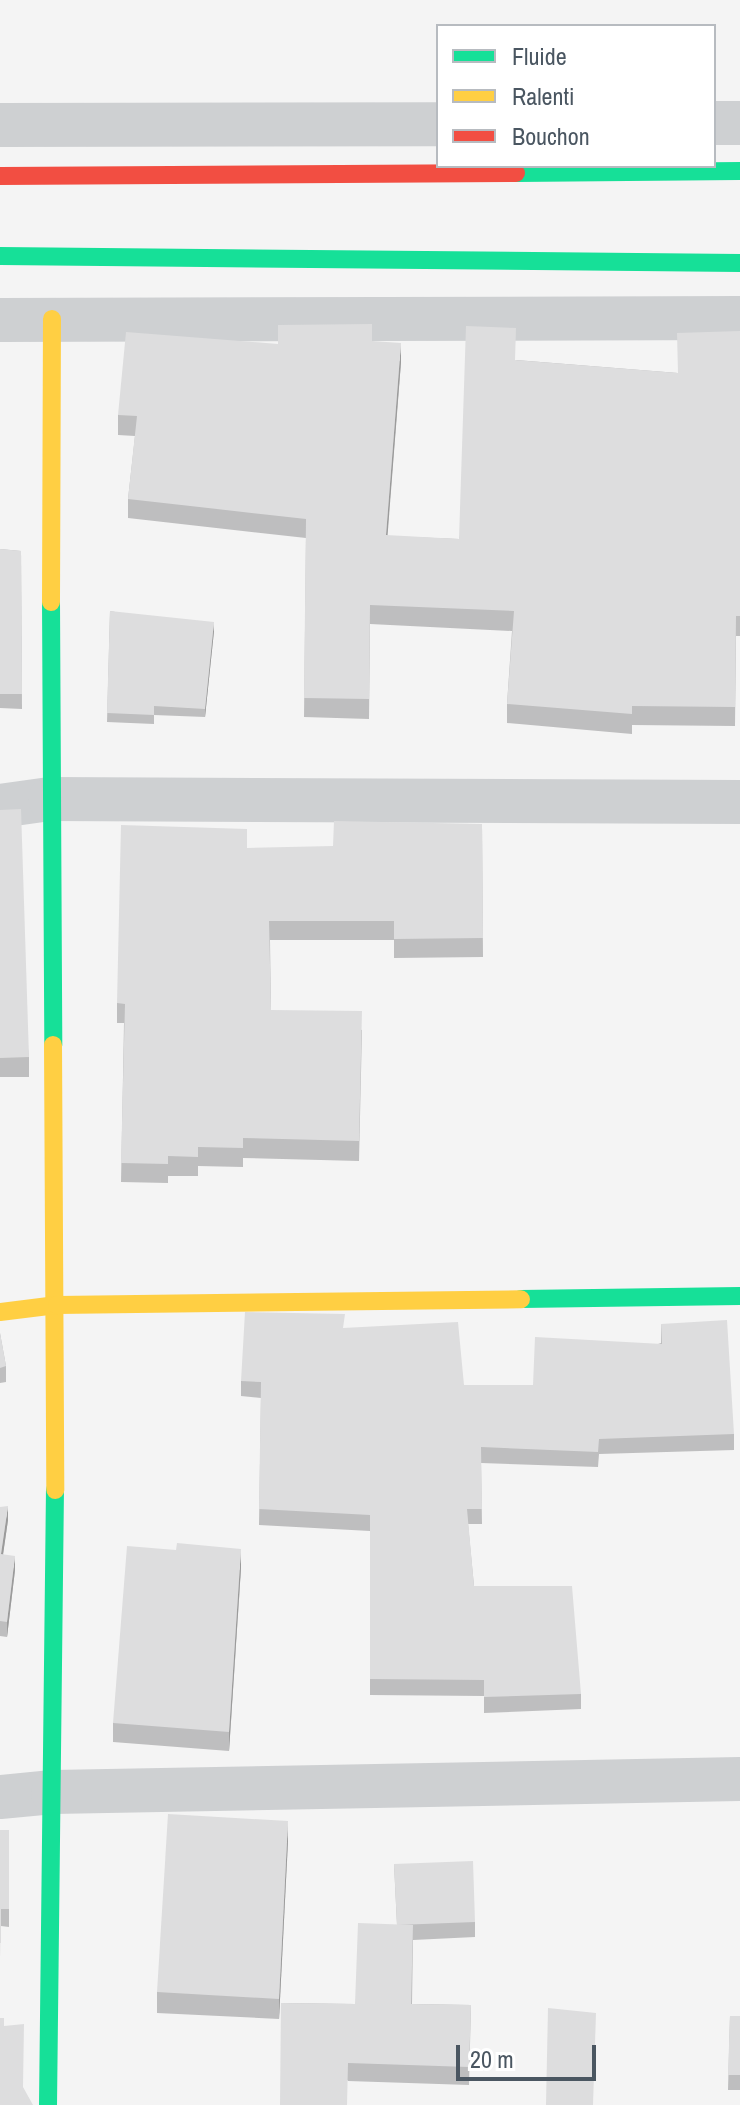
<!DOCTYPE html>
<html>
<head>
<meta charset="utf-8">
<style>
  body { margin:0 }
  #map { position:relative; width:740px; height:2105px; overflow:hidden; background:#f4f4f4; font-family:"Archivo Narrow",sans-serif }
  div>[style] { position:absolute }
  .street>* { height:44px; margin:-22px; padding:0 22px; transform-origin:22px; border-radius:22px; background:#ced0d2 }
  .fast>* { height:18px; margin:-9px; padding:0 9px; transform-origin:9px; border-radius:9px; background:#16e098 }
  .slow>* { height:18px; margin:-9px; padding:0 9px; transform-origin:9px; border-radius:9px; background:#ffcf43 }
  .jam>* { height:18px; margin:-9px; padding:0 9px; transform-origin:9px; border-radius:9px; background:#f24e42 }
  .wall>* { inset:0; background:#bebebf }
  .shaded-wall>* { inset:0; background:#9b9b9b }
  .building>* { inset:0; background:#ddddde }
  span { translate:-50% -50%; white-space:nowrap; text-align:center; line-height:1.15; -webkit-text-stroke:6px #fff; paint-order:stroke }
  .legend { position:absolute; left:436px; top:24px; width:280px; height:144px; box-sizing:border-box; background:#fff; border:2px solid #b7bbc0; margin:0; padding:10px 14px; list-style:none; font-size:24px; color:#4a5661 }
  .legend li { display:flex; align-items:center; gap:16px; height:40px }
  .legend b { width:40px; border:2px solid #b7bbc0 }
  .scale { position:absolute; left:456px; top:2045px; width:140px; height:36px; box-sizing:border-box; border:4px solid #4a5661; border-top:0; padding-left:10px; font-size:24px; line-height:28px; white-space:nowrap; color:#4a5661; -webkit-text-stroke:6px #fff; paint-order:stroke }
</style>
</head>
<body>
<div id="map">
  <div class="street">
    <div style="left:714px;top:123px;width:26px"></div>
    <div style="left:0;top:125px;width:438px;rotate:-0.1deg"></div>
    <div style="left:0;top:320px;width:740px;rotate:-0.15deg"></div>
    <div style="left:0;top:806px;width:50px;rotate:-8deg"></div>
    <div style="left:50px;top:799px;width:690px;rotate:0.25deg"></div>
    <div style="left:0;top:1797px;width:53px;rotate:-5.4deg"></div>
    <div style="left:53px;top:1792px;width:687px;rotate:-1.08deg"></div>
  </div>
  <div class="fast">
    <div style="left:516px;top:173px;width:224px;rotate:-0.5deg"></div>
    <div style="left:0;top:256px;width:740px;rotate:0.54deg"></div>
    <div style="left:51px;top:602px;width:443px;rotate:89.7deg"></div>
    <div style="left:521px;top:1299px;width:219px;rotate:-0.8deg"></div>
    <div style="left:48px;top:2105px;width:615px;rotate:-89.35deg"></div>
  </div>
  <div class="slow">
    <div style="left:51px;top:602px;width:283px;rotate:-89.8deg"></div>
    <div style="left:53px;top:1045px;width:445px;rotate:89.7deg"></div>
    <div style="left:0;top:1312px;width:57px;rotate:-7deg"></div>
    <div style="left:57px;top:1305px;width:464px;rotate:-0.7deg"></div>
  </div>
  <div class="jam">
    <div style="left:0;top:176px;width:516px;rotate:-0.33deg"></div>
  </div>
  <div class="wall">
    <div style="clip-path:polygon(740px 331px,740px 636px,736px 636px,735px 726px,632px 725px,632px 734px,507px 723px,507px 704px,512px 631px,370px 624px,369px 719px,304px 717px,306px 538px,128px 518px,128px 499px,135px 436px,118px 435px,118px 415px,278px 344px,372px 341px,401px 362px,387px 536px,459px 539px,516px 360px,678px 373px)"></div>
    <div style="clip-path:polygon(0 549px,21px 551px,22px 709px,0 708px)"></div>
    <div style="clip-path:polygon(110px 611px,214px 631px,205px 717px,154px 715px,154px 724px,107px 722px)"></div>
    <div style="clip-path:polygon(0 810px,29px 1057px,29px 1077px,0 1077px)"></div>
    <div style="clip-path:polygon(482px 824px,483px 957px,394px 958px,394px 940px,270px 940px,271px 1010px,362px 1030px,359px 1161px,243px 1158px,243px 1167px,198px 1166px,198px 1176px,168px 1176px,168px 1183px,121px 1182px,124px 1023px,117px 1023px,117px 1003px,333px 846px)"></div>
    <div style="clip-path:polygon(661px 1324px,734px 1434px,734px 1450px,599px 1454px,598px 1467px,481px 1463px,482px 1524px,468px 1524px,474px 1586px,581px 1694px,581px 1709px,484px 1713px,484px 1696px,370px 1695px,370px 1531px,259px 1525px,261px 1398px,241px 1396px,241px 1381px,345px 1328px,464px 1385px,533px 1385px,661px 1343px)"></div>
    <div style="clip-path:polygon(0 1333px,6px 1366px,6px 1382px,0 1383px)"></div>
    <div style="clip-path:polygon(0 1507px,8px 1520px,3px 1554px,15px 1570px,7px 1637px,0 1636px)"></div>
    <div style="clip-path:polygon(241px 1568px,229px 1751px,113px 1742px,113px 1723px)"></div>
    <div style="clip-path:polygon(0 1830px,9px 1830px,9px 1927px,1px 1926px,1px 1961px)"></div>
    <div style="clip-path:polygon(288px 1841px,279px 2019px,157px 2013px,157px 1992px)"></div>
    <div style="clip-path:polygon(394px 1864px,475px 1922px,475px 1937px,413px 1940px,412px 2004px,471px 2005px,469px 2085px,348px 2081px,281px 2003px,355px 2004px,397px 1925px)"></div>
    <div style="clip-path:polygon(730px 2016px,740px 2016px,740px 2090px,728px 2090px)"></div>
  </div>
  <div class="shaded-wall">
    <div style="clip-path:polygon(401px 343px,401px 362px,386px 555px,386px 535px)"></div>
    <div style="clip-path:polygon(214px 622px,214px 631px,205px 717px,205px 709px)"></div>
    <div style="clip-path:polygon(8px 1506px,8px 1520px,1px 1569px,1px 1554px)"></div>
    <div style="clip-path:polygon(241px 1549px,241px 1568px,229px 1751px,229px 1732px)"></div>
    <div style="clip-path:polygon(15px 1556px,15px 1570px,7px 1637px,7px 1622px)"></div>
    <div style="clip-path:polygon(288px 1821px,288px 1841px,279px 2019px,279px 1999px)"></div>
  </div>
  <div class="building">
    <div style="clip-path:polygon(372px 324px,372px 341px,401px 343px,386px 535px,459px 539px,466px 326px,516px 328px,515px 360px,678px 373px,677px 333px,740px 331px,740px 616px,736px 616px,735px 707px,632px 706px,632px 714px,507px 704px,514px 611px,370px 605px,369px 699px,304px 698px,306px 519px,128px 499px,137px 416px,118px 415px,126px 332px,278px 344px,278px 325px)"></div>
    <div style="clip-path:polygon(0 549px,21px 551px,22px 694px,0 694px)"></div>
    <div style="clip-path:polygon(110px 611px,214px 622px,205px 709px,154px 706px,154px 715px,107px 713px)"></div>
    <div style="clip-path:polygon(21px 809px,29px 1057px,0 1058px,0 810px)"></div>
    <div style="clip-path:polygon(334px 821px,482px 824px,483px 938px,394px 939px,394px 921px,269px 921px,271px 1010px,362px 1011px,359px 1141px,243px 1138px,243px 1148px,198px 1147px,198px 1157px,168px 1156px,168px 1164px,121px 1163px,125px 1004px,117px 1003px,121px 825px,247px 829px,247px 848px,333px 846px)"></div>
    <div style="clip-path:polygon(245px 1312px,345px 1314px,343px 1328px,458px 1322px,464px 1385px,533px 1385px,535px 1337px,662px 1344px,661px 1324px,727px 1320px,734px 1434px,599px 1439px,598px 1452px,481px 1447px,482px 1509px,467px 1509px,474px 1586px,572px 1586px,581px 1694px,484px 1697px,484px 1680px,370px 1679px,370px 1515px,259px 1509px,261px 1382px,241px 1381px)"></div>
    <div style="clip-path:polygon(0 1333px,6px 1366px,0 1368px)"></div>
    <div style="clip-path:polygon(8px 1506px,1px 1554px,15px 1556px,7px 1622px,0 1621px,0 1507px)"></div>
    <div style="clip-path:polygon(177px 1543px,241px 1549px,229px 1732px,113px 1723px,127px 1546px,176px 1550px)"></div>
    <div style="clip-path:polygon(168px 1814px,288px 1821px,279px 1999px,157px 1992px)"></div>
    <div style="clip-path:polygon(0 1830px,9px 1830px,9px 1909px,1px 1909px,1px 1943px,0 1943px)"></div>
    <div style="clip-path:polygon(473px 1861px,475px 1922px,397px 1925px,394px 1864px)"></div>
    <div style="clip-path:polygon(358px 1923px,413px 1925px,411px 2004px,471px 2005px,469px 2067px,348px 2063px,347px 2105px,280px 2105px,281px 2003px,355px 2004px)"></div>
    <div style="clip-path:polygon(548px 2008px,596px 2013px,593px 2105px,546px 2105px)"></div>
    <div style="clip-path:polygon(730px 2016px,740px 2016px,740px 2075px,728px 2075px)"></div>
    <div style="clip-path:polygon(0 2018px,4px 2018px,4px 2026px,24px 2024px,23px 2087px,33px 2105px,0 2105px)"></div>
  </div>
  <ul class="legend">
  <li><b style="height:10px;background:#16e098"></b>Fluide</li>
  <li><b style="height:10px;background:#ffcf43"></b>Ralenti</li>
  <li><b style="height:10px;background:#f24e42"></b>Bouchon</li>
  </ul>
  <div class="scale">20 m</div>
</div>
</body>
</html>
